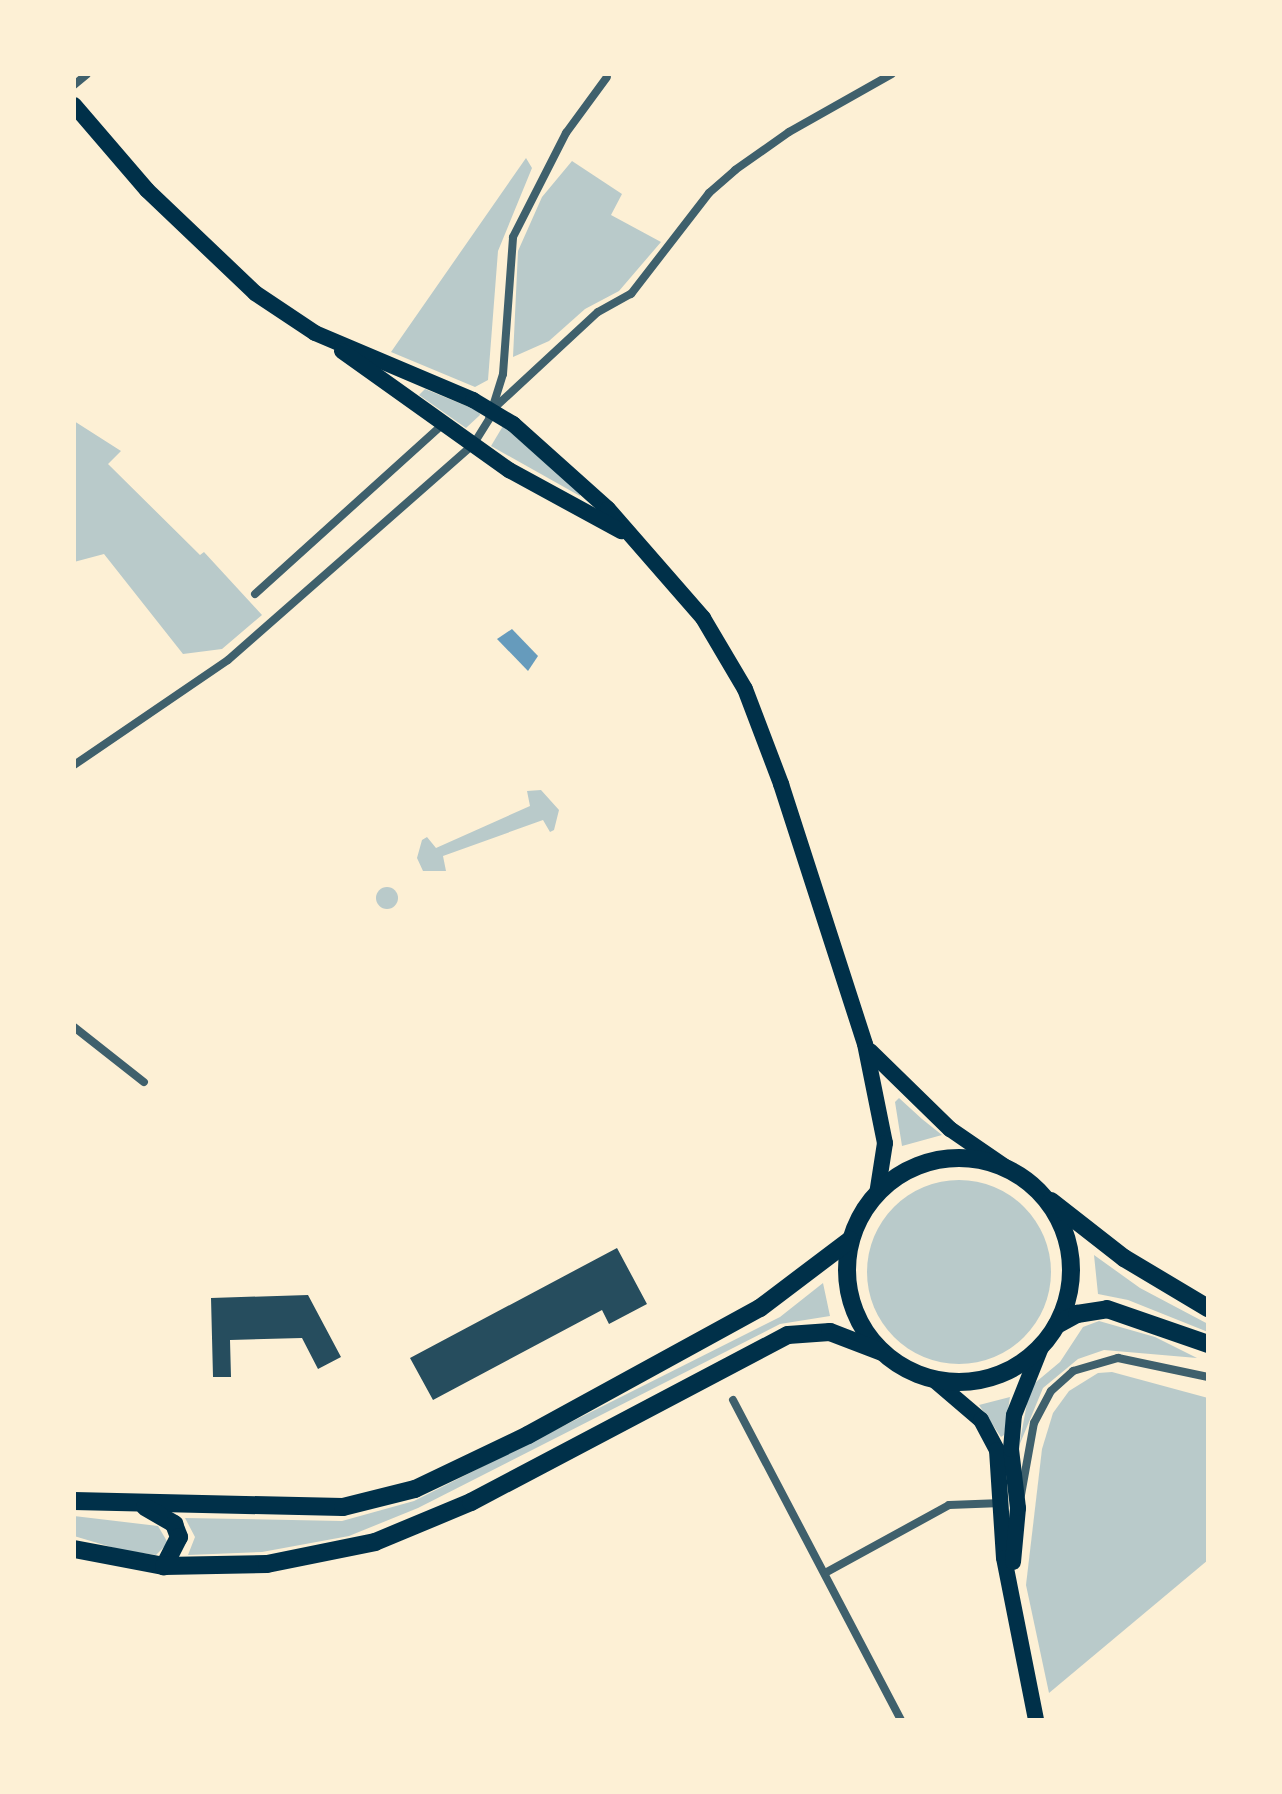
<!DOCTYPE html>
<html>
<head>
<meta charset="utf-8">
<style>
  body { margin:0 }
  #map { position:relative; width:1282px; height:1794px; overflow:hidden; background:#fdf0d5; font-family:"DM Sans",sans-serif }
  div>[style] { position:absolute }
  .green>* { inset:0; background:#b9caca }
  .round { border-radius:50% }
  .water>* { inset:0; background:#669bbc }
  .building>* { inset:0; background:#264d5e }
  .minor>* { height:8px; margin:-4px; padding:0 4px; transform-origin:4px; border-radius:4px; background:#3f606c }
  .secondary>* { height:16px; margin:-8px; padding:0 8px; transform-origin:8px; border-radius:8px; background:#003049 }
  .primary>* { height:18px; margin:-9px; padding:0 9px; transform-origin:9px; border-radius:9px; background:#003049 }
  .primary>.ring { margin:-9px; padding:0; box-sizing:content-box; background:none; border:18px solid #003049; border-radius:50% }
  span { translate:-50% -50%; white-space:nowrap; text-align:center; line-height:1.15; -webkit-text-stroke:6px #fdf0d5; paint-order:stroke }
  .frame { position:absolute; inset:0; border:76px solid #fdf0d5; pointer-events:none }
</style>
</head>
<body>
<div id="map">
  <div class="green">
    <div style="clip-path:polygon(526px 158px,532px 168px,498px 251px,488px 380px,475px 387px,391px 352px)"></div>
    <div style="clip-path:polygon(572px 161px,622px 194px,611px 215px,661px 242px,619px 291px,585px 309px,549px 341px,513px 357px,518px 251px,542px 197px)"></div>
    <div style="clip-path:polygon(425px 389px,479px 411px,480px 415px,466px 428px,419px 395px)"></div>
    <div style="clip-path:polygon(74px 421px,121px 451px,108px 464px,200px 555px,204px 552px,262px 615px,222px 649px,183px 654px,104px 554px,74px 562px)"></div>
    <div style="clip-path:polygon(503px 426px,580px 493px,580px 496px,491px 446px)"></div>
    <div style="clip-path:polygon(541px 790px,559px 810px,554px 830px,550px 832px,543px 820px,443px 856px,446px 871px,423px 871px,417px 858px,422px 840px,427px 837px,436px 848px,530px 806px,527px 791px)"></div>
    <div class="round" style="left:376px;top:887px;width:22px;height:22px"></div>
    <div style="clip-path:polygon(899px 1098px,922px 1119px,942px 1135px,902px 1146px,895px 1102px)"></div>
    <div class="round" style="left:867px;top:1180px;width:184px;height:184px"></div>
    <div style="clip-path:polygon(1094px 1255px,1140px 1288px,1208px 1324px,1208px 1332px,1128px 1300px,1098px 1294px)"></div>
    <div style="clip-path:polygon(823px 1283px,830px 1316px,780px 1324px,418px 1508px,349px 1536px,262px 1552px,188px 1555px,195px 1537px,185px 1518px,342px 1521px,414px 1501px,780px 1317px)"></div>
    <div style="clip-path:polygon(1099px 1321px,1155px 1337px,1197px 1358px,1104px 1350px,1078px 1359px,1043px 1388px,1019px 1446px,1030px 1387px,1060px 1362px,1083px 1327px)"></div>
    <div style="clip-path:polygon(1112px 1372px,1208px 1398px,1208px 1560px,1049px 1693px,1026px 1585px,1042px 1449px,1053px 1413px,1069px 1391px,1098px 1373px)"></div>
    <div style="clip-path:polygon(1010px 1397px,1004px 1435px,1001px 1437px,979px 1405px)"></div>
    <div style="clip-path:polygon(74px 1516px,158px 1526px,168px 1543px,156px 1555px,121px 1550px,74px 1536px)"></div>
  </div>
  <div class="water">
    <div style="clip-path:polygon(512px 629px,538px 656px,528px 671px,497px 639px)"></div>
  </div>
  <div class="building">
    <div style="clip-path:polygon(617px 1248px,647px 1304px,609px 1324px,602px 1310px,433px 1400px,410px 1358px)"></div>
    <div style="clip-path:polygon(308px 1295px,341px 1357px,318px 1369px,302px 1338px,230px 1340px,231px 1377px,213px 1377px,211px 1298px)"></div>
  </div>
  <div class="minor">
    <div style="left:74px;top:85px;width:17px;rotate:-40deg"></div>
    <div style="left:492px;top:410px;width:144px;rotate:-42.8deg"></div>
    <div style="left:598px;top:312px;width:38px;rotate:-29deg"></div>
    <div style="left:631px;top:294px;width:128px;rotate:-52.3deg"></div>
    <div style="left:709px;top:193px;width:35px;rotate:-41deg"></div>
    <div style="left:735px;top:170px;width:66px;rotate:-35.1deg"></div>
    <div style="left:789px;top:132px;width:118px;rotate:-29.4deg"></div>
    <div style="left:255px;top:594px;width:253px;rotate:-42.1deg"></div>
    <div style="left:74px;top:765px;width:186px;rotate:-34.3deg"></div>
    <div style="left:228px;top:660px;width:326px;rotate:-41.3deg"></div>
    <div style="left:473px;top:445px;width:31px;rotate:-58deg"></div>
    <div style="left:489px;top:419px;width:47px;rotate:-72.7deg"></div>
    <div style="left:503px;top:374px;width:137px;rotate:-85.8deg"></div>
    <div style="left:513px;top:237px;width:117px;rotate:-63deg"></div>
    <div style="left:566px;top:133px;width:69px;rotate:-53.8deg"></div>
    <div style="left:74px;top:1027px;width:89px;rotate:38.2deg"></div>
    <div style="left:733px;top:1400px;width:361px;rotate:62.3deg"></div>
    <div style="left:1021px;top:1495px;width:73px;rotate:-79.8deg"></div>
    <div style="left:1034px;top:1423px;width:36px;rotate:-62deg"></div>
    <div style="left:1051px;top:1391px;width:30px;rotate:-42deg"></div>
    <div style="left:1073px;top:1371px;width:47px;rotate:-16.1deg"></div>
    <div style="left:1118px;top:1358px;width:92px;rotate:11.9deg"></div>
    <div style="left:825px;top:1573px;width:141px;rotate:-28.7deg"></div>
    <div style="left:949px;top:1505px;width:53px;rotate:-2.2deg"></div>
  </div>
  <div class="secondary">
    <div style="left:74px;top:105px;width:112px;rotate:49.3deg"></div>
    <div style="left:147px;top:190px;width:149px;rotate:43.6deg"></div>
    <div style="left:255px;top:293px;width:72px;rotate:33.7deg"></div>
    <div style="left:315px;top:333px;width:172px;rotate:23deg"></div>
    <div style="left:473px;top:400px;width:47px;rotate:31deg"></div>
    <div style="left:513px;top:424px;width:127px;rotate:41.8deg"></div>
    <div style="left:608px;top:509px;width:145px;rotate:48.9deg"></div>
    <div style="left:703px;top:618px;width:82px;rotate:59.4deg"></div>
    <div style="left:745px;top:689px;width:102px;rotate:69.2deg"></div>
    <div style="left:781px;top:784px;width:273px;rotate:72.1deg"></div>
    <div style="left:865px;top:1044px;width:101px;rotate:78.6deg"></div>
    <div style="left:885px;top:1143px;width:52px;rotate:98.9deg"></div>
    <div style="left:342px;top:351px;width:205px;rotate:35.5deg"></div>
    <div style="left:509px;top:470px;width:128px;rotate:28.6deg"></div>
    <div style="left:870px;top:1051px;width:112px;rotate:44.3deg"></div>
    <div style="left:950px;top:1129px;width:78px;rotate:34.5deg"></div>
    <div style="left:933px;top:1379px;width:63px;rotate:40.5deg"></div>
    <div style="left:981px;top:1420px;width:34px;rotate:62deg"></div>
    <div style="left:997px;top:1450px;width:108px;rotate:86.3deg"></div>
    <div style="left:1004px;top:1558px;width:165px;rotate:78.8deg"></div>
    <div style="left:1013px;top:1562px;width:54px;rotate:-84.7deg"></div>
    <div style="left:1018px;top:1508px;width:59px;rotate:-96.8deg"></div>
    <div style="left:1011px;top:1449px;width:34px;rotate:-85deg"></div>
    <div style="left:1014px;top:1415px;width:73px;rotate:-68.3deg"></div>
  </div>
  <div class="primary">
    <div class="ring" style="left:847px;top:1158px;width:206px;height:206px"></div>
    <div style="left:1051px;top:1201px;width:93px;rotate:38deg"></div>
    <div style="left:1124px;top:1258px;width:98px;rotate:30.8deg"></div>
    <div style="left:1057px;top:1325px;width:23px;rotate:-29deg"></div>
    <div style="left:1077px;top:1314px;width:30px;rotate:-9deg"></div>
    <div style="left:1107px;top:1309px;width:107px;rotate:19.1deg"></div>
    <div style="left:74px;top:1501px;width:269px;rotate:1.3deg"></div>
    <div style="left:343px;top:1507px;width:74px;rotate:-14deg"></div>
    <div style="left:415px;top:1489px;width:125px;rotate:-25.5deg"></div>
    <div style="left:528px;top:1435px;width:264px;rotate:-28.7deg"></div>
    <div style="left:760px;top:1308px;width:113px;rotate:-37.1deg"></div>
    <div style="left:145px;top:1507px;width:34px;rotate:30deg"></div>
    <div style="left:174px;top:1524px;width:14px;rotate:69deg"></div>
    <div style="left:179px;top:1537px;width:33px;rotate:117deg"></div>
    <div style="left:74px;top:1549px;width:92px;rotate:10.7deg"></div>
    <div style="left:164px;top:1566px;width:103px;rotate:-1.1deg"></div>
    <div style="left:267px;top:1564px;width:110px;rotate:-11.5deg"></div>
    <div style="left:375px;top:1542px;width:104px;rotate:-22.6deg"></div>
    <div style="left:471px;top:1502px;width:358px;rotate:-27.8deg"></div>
    <div style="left:788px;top:1335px;width:42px;rotate:-4.1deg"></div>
    <div style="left:830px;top:1332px;width:56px;rotate:21deg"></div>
  </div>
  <div class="frame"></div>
</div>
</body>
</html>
